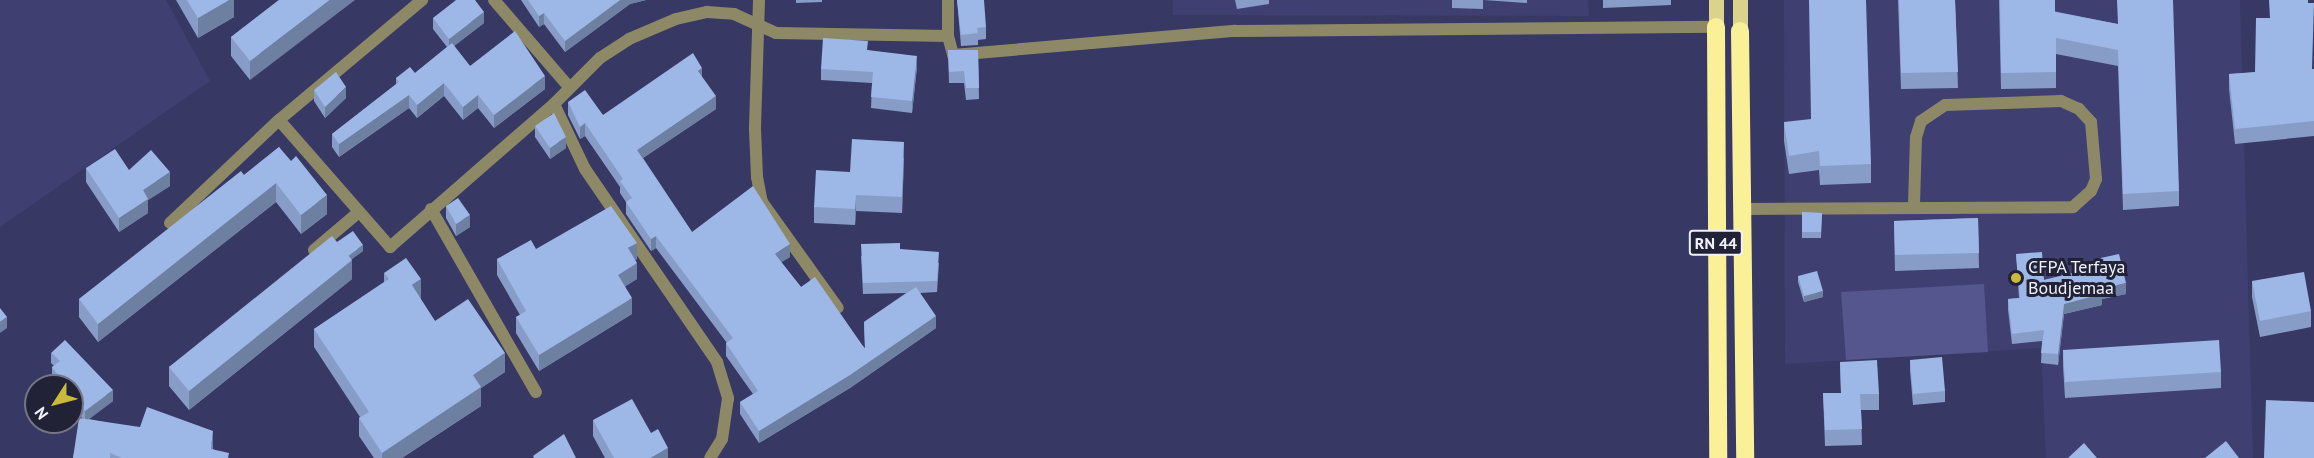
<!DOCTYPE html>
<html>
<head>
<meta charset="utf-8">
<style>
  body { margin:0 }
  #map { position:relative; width:2314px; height:458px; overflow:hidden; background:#383864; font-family:"PT Sans",sans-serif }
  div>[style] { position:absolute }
  .built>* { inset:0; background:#3f3f72 }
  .green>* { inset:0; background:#56568f }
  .lane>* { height:12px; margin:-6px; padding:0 6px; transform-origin:6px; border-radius:6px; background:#8d8967 }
  .street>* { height:12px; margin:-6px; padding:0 6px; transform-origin:6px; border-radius:6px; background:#8d8967 }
  .primary>* { height:15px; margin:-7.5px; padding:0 7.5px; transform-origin:7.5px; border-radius:7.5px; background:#dbd38b }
  .highway>* { height:18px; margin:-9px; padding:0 9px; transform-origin:9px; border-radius:9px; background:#faf098 }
  .wall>* { inset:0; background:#879dc7 }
  .shaded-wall>* { inset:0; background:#6e80a2 }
  .building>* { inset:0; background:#9db7e7 }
  .dots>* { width:16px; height:16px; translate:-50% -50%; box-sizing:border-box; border:3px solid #222237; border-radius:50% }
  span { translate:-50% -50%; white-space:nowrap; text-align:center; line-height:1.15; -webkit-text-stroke:6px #222237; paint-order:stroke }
  .shield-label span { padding:2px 4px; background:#222237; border:2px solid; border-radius:4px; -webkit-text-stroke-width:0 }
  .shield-label { font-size:16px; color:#f0f1fc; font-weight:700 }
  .poi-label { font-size:18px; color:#f0f1fc }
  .left { translate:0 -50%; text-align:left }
  .north { position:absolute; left:24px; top:374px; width:60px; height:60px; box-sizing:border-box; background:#222237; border:2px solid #747586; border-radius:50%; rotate:234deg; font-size:16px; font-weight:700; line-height:24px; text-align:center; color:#f0f1fc }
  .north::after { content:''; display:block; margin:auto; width:21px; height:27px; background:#caba3a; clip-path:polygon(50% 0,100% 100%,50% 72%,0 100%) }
</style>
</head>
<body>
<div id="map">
  <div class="built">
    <div style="clip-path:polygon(0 0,166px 0,210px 81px,0 227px)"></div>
    <div style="clip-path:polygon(1173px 0,1588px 0,1589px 16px,1173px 15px)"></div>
    <div style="clip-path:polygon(1784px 0,2240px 0,2253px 458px,2046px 458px,2041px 348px,1785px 364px)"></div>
  </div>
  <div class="green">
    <div style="clip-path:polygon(1984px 284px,1988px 352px,1846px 360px,1841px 292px)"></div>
  </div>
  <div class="lane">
    <div style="left:1744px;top:209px;width:329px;rotate:-0.3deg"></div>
    <div style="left:2073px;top:207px;width:24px;rotate:-42deg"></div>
    <div style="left:2091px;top:191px;width:13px;rotate:-67deg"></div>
    <div style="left:2096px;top:179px;width:57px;rotate:-95deg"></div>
    <div style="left:2091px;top:122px;width:18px;rotate:-133deg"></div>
    <div style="left:2079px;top:109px;width:20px;rotate:-156deg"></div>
    <div style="left:2061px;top:101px;width:116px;rotate:178deg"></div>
    <div style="left:1945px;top:105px;width:29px;rotate:146deg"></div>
    <div style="left:1921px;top:121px;width:17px;rotate:107deg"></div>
    <div style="left:1916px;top:137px;width:69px;rotate:91.7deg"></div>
  </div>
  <div class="street">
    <div style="left:494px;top:0;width:116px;rotate:49.2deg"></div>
    <div style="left:759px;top:0;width:129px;rotate:91.8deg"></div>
    <div style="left:755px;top:129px;width:48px;rotate:87.6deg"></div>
    <div style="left:757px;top:177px;width:25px;rotate:79deg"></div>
    <div style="left:762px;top:202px;width:130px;rotate:54.4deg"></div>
    <div style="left:948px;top:0;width:36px;rotate:90deg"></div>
    <div style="left:948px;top:36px;width:20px;rotate:75deg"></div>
    <div style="left:953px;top:55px;width:283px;rotate:-4.9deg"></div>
    <div style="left:1235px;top:31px;width:481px;rotate:-0.5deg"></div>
    <div style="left:554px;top:104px;width:72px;rotate:64.5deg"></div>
    <div style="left:585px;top:169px;width:234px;rotate:55.6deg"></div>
    <div style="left:717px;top:362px;width:38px;rotate:73deg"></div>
    <div style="left:728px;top:398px;width:41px;rotate:98.3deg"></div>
    <div style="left:722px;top:439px;width:22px;rotate:122deg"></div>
    <div style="left:279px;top:120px;width:169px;rotate:48.8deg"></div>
    <div style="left:390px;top:247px;width:218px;rotate:-41.1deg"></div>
    <div style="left:554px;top:104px;width:65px;rotate:-45deg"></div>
    <div style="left:600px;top:58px;width:35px;rotate:-33deg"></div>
    <div style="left:629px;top:39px;width:51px;rotate:-23.1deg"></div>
    <div style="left:676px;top:19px;width:32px;rotate:-13deg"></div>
    <div style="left:707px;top:12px;width:27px;rotate:4deg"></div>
    <div style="left:734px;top:14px;width:46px;rotate:24.3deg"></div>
    <div style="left:776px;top:33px;width:172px;rotate:1deg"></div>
    <div style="left:431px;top:209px;width:211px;rotate:60.2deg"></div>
    <div style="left:170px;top:223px;width:150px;rotate:-43.4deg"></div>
    <div style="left:279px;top:120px;width:187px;rotate:-40deg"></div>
    <div style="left:314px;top:250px;width:59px;rotate:-40.2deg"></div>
  </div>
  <div class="primary">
    <div style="left:1716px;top:0;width:27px;rotate:90deg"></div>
    <div style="left:1740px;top:0;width:31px;rotate:90deg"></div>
  </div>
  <div class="highway">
    <div style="left:1716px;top:27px;width:431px;rotate:89.7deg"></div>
    <div style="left:1740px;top:31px;width:427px;rotate:89.3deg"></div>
  </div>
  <div class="wall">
    <div style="clip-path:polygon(176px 0,234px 0,234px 17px,198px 38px)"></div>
    <div style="clip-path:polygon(279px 0,250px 80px,231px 56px,231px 37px)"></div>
    <div style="clip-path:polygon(521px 0,646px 0,630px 4px,565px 52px,544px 24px,539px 27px)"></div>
    <div style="clip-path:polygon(796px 0,822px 0,822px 2px,796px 3px)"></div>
    <div style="clip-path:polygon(957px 0,986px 27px,986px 39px,978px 40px,978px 45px,961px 46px)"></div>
    <div style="clip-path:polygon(1235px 0,1269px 0,1269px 4px,1237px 9px)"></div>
    <div style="clip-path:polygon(1452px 0,1527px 0,1527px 3px,1483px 0,1483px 9px,1452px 8px)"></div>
    <div style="clip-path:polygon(1603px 0,1671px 0,1671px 5px,1603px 8px)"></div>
    <div style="clip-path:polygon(1898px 0,1955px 0,1958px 88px,1901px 89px)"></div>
    <div style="clip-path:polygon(1999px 0,2117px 24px,2179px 191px,2179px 206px,2123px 210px,2118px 66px,2056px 54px,2056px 88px,2001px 89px)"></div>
    <div style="clip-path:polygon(433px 18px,484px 23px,454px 46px,470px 66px,545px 89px,494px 128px,478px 108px,463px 120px,444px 96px,417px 118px,409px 108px,339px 157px,332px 147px,332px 134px,396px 84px,396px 78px,415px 73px,447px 47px,433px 29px)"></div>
    <div style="clip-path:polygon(868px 50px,917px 67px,912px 113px,871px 108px,872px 83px,821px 80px,821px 69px)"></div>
    <div style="clip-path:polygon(948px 50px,978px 50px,979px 99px,966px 100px,964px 83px,949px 83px)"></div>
    <div style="clip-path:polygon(2314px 69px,2314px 136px,2235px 144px,2229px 89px,2229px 74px)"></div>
    <div style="clip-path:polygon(702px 77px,716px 109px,643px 158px,692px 232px,790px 257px,781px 262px,801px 287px,865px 348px,864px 322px,906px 293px,863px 294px,861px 256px,900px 249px,939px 263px,937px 292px,920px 293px,936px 328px,850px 388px,759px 443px,740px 414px,740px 402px,753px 394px,726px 356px,726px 343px,727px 343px,656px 248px,651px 251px,626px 214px,626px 202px,620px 193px,620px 187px,585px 136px,580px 139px,568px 115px,568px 102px,603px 115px)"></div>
    <div style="clip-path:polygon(314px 90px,346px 98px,325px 118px,314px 101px)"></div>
    <div style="clip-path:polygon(1784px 122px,1871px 164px,1871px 183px,1820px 185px,1819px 170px,1789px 174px,1784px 141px)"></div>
    <div style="clip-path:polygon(535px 126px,566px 148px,550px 159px,535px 137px)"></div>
    <div style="clip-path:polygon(279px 147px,327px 214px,301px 234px,276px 202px,98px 342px,79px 317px,79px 299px,244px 175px)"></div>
    <div style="clip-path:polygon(904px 158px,902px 213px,856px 211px,855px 225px,814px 223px,814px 207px,850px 172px)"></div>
    <div style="clip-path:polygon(86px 168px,129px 170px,170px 186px,148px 200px,148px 213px,119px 232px,86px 182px)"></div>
    <div style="clip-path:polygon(446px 206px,470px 227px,456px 236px,446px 218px)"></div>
    <div style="clip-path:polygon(1802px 212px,1822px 213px,1821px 238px,1802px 238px)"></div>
    <div style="clip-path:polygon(1978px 218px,1979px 268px,1895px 271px,1894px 221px)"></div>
    <div style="clip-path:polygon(337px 242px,363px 251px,351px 259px,352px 279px,189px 410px,169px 386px,169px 367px)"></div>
    <div style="clip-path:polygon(536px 249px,637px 259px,635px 260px,637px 279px,625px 286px,632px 314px,539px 371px,516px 333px,516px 317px,520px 315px,497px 275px,497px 259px)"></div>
    <div style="clip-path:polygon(2016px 254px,2044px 280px,2096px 267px,2096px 259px,2126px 294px,2102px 299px,2102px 305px,2064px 314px,2058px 365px,2041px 363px,2042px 341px,2012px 344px,2008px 310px,2008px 299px,2019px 298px)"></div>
    <div style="clip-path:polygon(384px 273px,421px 298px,420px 299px,435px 321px,505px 372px,481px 388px,481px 406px,402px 458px,374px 458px,359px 436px,359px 418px,360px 417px,314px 347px,314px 329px,384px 282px)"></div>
    <div style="clip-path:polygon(1798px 276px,1823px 297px,1804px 302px,1798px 282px)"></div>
    <div style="clip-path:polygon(2252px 281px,2311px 311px,2311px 327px,2260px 337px,2252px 297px)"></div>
    <div style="clip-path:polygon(2063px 350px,2221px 372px,2221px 388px,2065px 398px,2063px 366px)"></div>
    <div style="clip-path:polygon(51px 353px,113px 401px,89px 419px,213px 444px,213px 449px,229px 458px,73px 458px,82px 418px,72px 405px,72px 386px,58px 386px,52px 378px,52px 367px,54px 366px,51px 363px)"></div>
    <div style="clip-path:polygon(1910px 360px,1945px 391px,1945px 402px,1913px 405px,1910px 371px)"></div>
    <div style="clip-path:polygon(1840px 362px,1879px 394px,1879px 410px,1861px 410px,1862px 445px,1825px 446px,1823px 393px,1841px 393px)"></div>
    <div style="clip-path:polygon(593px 420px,651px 433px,668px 458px,605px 458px,593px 436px)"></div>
  </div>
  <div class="shaded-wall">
    <div style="clip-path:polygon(229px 0,234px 0,234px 17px,198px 38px,198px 18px)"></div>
    <div style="clip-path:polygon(330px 0,355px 0,250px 80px,250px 61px)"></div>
    <div style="clip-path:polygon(620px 0,646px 0,630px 4px,565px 52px,565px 41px)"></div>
    <div style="clip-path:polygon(484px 12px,484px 23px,449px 50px,449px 39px)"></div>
    <div style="clip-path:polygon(544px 13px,544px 24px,539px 27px,539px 16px)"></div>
    <div style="clip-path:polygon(917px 56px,917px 67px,912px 113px,912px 101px)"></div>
    <div style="clip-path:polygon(702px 68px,702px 80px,698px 71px)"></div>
    <div style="clip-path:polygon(545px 76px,545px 89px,494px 128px,494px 115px)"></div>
    <div style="clip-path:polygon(444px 83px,444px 96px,417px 118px,417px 105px)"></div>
    <div style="clip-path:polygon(346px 87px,346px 98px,325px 118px,325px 107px)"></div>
    <div style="clip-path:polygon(409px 95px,409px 108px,339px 157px,339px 144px)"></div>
    <div style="clip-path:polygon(478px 95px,478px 108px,463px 120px,463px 107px)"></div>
    <div style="clip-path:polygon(716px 96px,716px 109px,637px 162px,637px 150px)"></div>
    <div style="clip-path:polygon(585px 123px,585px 136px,580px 139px,580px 127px)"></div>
    <div style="clip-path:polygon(566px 137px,566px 148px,550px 159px,550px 148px)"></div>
    <div style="clip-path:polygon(904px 142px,904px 158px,902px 213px,902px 197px)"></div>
    <div style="clip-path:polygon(170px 172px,170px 186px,148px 200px,148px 213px,119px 232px,119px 218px,143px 190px)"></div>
    <div style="clip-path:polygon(276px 183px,276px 202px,98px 342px,98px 324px)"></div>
    <div style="clip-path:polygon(327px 195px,327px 214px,301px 234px,301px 215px)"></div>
    <div style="clip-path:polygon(856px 195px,856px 211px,855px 225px,855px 209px)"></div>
    <div style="clip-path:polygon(470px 215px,470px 227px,456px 236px,456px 224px)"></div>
    <div style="clip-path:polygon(656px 236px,656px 248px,651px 251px,651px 239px)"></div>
    <div style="clip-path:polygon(637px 243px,637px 259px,628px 264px,628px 248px)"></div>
    <div style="clip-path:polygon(790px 244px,790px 257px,775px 266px,775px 254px)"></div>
    <div style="clip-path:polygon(363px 245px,363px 251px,343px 266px,343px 260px)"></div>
    <div style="clip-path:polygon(352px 260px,352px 279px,189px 410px,189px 391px)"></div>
    <div style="clip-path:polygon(637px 263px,637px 279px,618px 291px,618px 275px)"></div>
    <div style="clip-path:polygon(421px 279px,421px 298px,412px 304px,412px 285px)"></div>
    <div style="clip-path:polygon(2126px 283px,2126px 294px,2102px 299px,2102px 305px,2064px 314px,2058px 365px,2058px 354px,2064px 304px,2101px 289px)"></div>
    <div style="clip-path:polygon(1823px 291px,1823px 297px,1804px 302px,1804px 296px)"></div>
    <div style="clip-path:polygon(632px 298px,632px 314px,539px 371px,539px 355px)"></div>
    <div style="clip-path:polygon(936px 316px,936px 328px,850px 388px,759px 443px,759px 431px)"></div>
    <div style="clip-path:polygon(7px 317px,7px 328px,0 333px,0 322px)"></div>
    <div style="clip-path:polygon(505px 353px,505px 372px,481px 388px,481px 406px,402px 458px,382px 458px,382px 453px,473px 375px)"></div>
    <div style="clip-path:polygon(113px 390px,113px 401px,85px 422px,85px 411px)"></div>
    <div style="clip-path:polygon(213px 431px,213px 444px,212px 458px,211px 449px)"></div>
    <div style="clip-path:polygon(668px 448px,668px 458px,650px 458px)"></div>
  </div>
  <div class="building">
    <div style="clip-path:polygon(187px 0,229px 0,198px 18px)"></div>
    <div style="clip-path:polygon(279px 0,330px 0,250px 61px,231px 37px)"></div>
    <div style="clip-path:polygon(456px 0,475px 0,484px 12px,449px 39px,433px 18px)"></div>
    <div style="clip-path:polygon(528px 0,620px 0,565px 41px,544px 13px,539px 16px)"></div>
    <div style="clip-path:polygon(957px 0,984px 0,986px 27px,977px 28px,978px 33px,961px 35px)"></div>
    <div style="clip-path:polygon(1809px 0,1866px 0,1871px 164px,1820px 166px,1819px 151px,1789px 156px,1784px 122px,1811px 119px)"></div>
    <div style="clip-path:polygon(1899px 0,1955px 0,1958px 72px,1901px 73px)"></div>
    <div style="clip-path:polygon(2000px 0,2055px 0,2055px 12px,2118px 24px,2117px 0,2173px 0,2179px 191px,2123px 194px,2118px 50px,2056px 38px,2056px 72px,2001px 73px)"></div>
    <div style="clip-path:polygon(2269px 0,2308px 0,2308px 3px,2314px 3px,2312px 69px,2314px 69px,2314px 121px,2235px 129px,2229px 74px,2255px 72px,2256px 18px,2270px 18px)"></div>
    <div style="clip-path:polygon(515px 31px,545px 76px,494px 115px,478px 95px,463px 107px,444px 83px,417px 105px,409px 95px,339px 144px,332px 134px,399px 82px,396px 78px,410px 67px,415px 73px,452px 43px,470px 66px)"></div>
    <div style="clip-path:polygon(823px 38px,868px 41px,867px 50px,917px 56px,912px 101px,871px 97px,873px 72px,821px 69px)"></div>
    <div style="clip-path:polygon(948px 50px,978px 50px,979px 88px,966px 88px,964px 71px,949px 72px)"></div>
    <div style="clip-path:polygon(693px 53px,702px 68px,698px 71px,716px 96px,637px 150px,692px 232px,753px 186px,790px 244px,775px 254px,801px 287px,815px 277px,865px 349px,864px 322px,916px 287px,936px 316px,850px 375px,759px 431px,740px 402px,758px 391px,726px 343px,733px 338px,656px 236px,651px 239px,626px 202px,632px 198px,620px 181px,623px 179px,585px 123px,580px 127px,568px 102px,585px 90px,603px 115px)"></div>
    <div style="clip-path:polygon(336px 72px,346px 87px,325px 107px,314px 90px)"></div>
    <div style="clip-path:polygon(554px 113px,566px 137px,550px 148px,535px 126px)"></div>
    <div style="clip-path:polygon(852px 139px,904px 142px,902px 197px,856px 195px,855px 209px,814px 207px,816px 170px,850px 172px)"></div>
    <div style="clip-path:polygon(279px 147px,291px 161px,296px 156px,327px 195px,301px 215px,276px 183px,98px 324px,79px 299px,241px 171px,244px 175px)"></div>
    <div style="clip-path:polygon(115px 149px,129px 170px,151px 150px,170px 172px,143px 190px,148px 199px,119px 218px,86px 168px)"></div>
    <div style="clip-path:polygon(458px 198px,470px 215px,456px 224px,446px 206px)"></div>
    <div style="clip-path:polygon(611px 206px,637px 243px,628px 248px,637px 263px,618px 275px,632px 298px,539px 355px,516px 317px,526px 311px,497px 259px,531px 240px,536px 249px)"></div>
    <div style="clip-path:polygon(1802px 212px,1822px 213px,1821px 232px,1802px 232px)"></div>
    <div style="clip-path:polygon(1978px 218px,1979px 253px,1895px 255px,1894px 221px)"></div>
    <div style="clip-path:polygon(353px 231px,363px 245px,348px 256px,337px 242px)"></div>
    <div style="clip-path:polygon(332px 236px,352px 260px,189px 391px,169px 367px)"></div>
    <div style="clip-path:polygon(900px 243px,900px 249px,939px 252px,937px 281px,863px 283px,861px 244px)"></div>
    <div style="clip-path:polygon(2042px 252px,2044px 280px,2098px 267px,2096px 259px,2119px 254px,2126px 283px,2101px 289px,2102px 294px,2064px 304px,2058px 354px,2041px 353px,2044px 330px,2012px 334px,2008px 299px,2020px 298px,2016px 254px)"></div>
    <div style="clip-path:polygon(406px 258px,421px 279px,412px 285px,435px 321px,468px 299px,505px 353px,473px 375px,481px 387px,382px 453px,359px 418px,369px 412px,314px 329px,389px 279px,384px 273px)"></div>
    <div style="clip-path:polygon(1817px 271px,1823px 291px,1804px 296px,1798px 276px)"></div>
    <div style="clip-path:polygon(2304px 272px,2311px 311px,2260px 321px,2252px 281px)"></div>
    <div style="clip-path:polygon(0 308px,7px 317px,0 322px)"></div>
    <div style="clip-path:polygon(65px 340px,113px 390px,85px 411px,72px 394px,72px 386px,66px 386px,52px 367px,60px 361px,51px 353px)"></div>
    <div style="clip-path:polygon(2219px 340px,2221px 372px,2065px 382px,2063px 350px)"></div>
    <div style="clip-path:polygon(1942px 357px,1945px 391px,1913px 394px,1910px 360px)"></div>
    <div style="clip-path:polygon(1877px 360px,1879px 394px,1860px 394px,1862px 429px,1825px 430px,1823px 393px,1841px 393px,1840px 362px)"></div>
    <div style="clip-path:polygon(632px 399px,651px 433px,658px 429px,668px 448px,650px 458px,614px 458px,593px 420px)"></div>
    <div style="clip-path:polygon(2266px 400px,2314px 402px,2314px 458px,2264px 458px)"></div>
    <div style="clip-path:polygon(147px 407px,213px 431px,211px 449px,229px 453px,228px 458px,122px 458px,110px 453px,110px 458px,73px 458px,79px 418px,140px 427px)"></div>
    <div style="clip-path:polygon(564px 434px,576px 458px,534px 458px,533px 456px)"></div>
    <div style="clip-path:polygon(2226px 441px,2239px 458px,2205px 458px)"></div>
    <div style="clip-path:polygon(2084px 443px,2097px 458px,2068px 458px)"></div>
  </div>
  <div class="dots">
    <div style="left:2016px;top:278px;background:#caba3a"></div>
  </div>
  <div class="shield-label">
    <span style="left:1716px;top:243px">RN 44</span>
  </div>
  <div class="poi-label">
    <span class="left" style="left:2028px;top:278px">CFPA Terfaya<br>Boudjemaa</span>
  </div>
  <div class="north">N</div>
</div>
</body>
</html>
